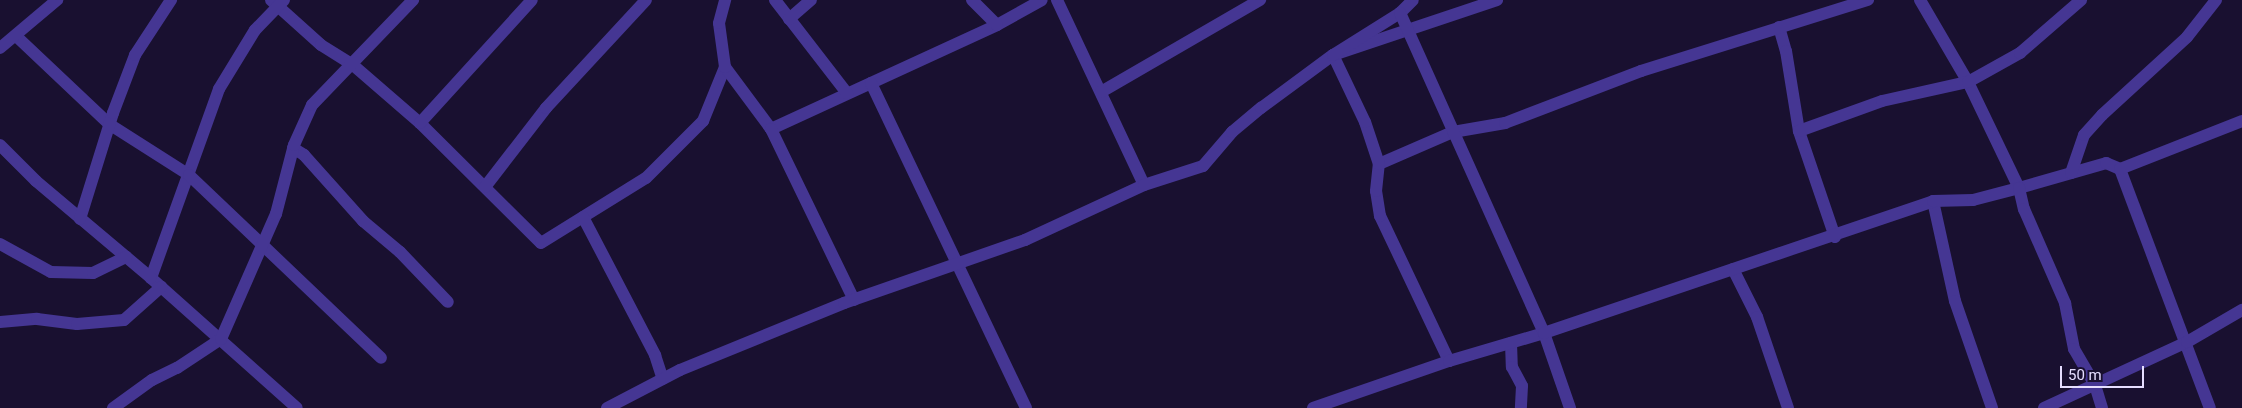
<!DOCTYPE html>
<html>
<head>
<meta charset="utf-8">
<style>
  body { margin:0 }
  #map { position:relative; width:2242px; height:408px; overflow:hidden; background:#191030; font-family:Roboto,sans-serif }
  div>[style] { position:absolute }
  .minor>* { height:12px; margin:-6px; padding:0 6px; transform-origin:6px; border-radius:6px; background:#453693 }
  span { translate:-50% -50%; white-space:nowrap; text-align:center; line-height:1.15; -webkit-text-stroke:4.5px #191030; paint-order:stroke }
  .scale { position:absolute; left:2060px; top:366px; width:84px; height:22px; box-sizing:border-box; border:2px solid #e6deff; border-top:0; padding-left:6px; font-size:15px; line-height:18px; white-space:nowrap; color:#e6deff; -webkit-text-stroke:4px #191030; paint-order:stroke }
</style>
</head>
<body>
<div id="map">
  <div class="minor">
    <div style="left:271px;top:0;width:67px;rotate:42deg"></div>
    <div style="left:321px;top:45px;width:38px;rotate:32deg"></div>
    <div style="left:353px;top:65px;width:89px;rotate:40.9deg"></div>
    <div style="left:420px;top:123px;width:170px;rotate:44.8deg"></div>
    <div style="left:541px;top:243px;width:123px;rotate:-31.8deg"></div>
    <div style="left:646px;top:178px;width:81px;rotate:-45deg"></div>
    <div style="left:703px;top:121px;width:58px;rotate:-67.8deg"></div>
    <div style="left:725px;top:67px;width:77px;rotate:53.4deg"></div>
    <div style="left:771px;top:129px;width:249px;rotate:-24.7deg"></div>
    <div style="left:997px;top:25px;width:51px;rotate:-29.1deg"></div>
    <div style="left:284px;top:0;width:42px;rotate:134deg"></div>
    <div style="left:255px;top:30px;width:69px;rotate:121.4deg"></div>
    <div style="left:219px;top:89px;width:201px;rotate:109.8deg"></div>
    <div style="left:151px;top:278px;width:195px;rotate:41.7deg"></div>
    <div style="left:775px;top:0;width:118px;rotate:52.3deg"></div>
    <div style="left:972px;top:0;width:35px;rotate:45deg"></div>
    <div style="left:1057px;top:0;width:204px;rotate:64.8deg"></div>
    <div style="left:1920px;top:0;width:95px;rotate:59.7deg"></div>
    <div style="left:1968px;top:82px;width:118px;rotate:64.3deg"></div>
    <div style="left:2019px;top:188px;width:91px;rotate:-16deg"></div>
    <div style="left:2106px;top:163px;width:15px;rotate:23deg"></div>
    <div style="left:2120px;top:169px;width:255px;rotate:69.4deg"></div>
    <div style="left:789px;top:19px;width:29px;rotate:-41deg"></div>
    <div style="left:1779px;top:27px;width:25px;rotate:74deg"></div>
    <div style="left:1786px;top:51px;width:81px;rotate:80.8deg"></div>
    <div style="left:16px;top:36px;width:128px;rotate:43.4deg"></div>
    <div style="left:109px;top:124px;width:95px;rotate:32.5deg"></div>
    <div style="left:189px;top:175px;width:265px;rotate:43.6deg"></div>
    <div style="left:0;top:48px;width:75px;rotate:-40.1deg"></div>
    <div style="left:725px;top:67px;width:44px;rotate:-97.8deg"></div>
    <div style="left:719px;top:23px;width:24px;rotate:-75deg"></div>
    <div style="left:871px;top:83px;width:360px;rotate:64.5deg"></div>
    <div style="left:1101px;top:92px;width:184px;rotate:-30.1deg"></div>
    <div style="left:420px;top:123px;width:166px;rotate:-47.7deg"></div>
    <div style="left:771px;top:129px;width:190px;rotate:64.1deg"></div>
    <div style="left:0;top:145px;width:51px;rotate:45deg"></div>
    <div style="left:36px;top:181px;width:150px;rotate:40.1deg"></div>
    <div style="left:293px;top:148px;width:13px;rotate:32deg"></div>
    <div style="left:304px;top:155px;width:89px;rotate:48.2deg"></div>
    <div style="left:363px;top:221px;width:48px;rotate:40deg"></div>
    <div style="left:400px;top:252px;width:69px;rotate:46.2deg"></div>
    <div style="left:1379px;top:164px;width:81px;rotate:-23.4deg"></div>
    <div style="left:1453px;top:132px;width:53px;rotate:-9.8deg"></div>
    <div style="left:1505px;top:123px;width:146px;rotate:-20.9deg"></div>
    <div style="left:1641px;top:71px;width:238px;rotate:-17.4deg"></div>
    <div style="left:2120px;top:169px;width:131px;rotate:-21.5deg"></div>
    <div style="left:2071px;top:173px;width:40px;rotate:-71.1deg"></div>
    <div style="left:2084px;top:135px;width:27px;rotate:-48deg"></div>
    <div style="left:2102px;top:115px;width:115px;rotate:-42.5deg"></div>
    <div style="left:2187px;top:37px;width:47px;rotate:-51.9deg"></div>
    <div style="left:485px;top:187px;width:100px;rotate:-52.3deg"></div>
    <div style="left:546px;top:108px;width:147px;rotate:-47.2deg"></div>
    <div style="left:1933px;top:201px;width:102px;rotate:77.6deg"></div>
    <div style="left:1955px;top:301px;width:113px;rotate:70.9deg"></div>
    <div style="left:583px;top:217px;width:156px;rotate:62.4deg"></div>
    <div style="left:655px;top:355px;width:25px;rotate:72deg"></div>
    <div style="left:80px;top:219px;width:111px;rotate:-72.7deg"></div>
    <div style="left:113px;top:113px;width:62px;rotate:-69.2deg"></div>
    <div style="left:135px;top:55px;width:66px;rotate:-56.8deg"></div>
    <div style="left:1835px;top:237px;width:112px;rotate:-108.8deg"></div>
    <div style="left:1799px;top:131px;width:88px;rotate:-19.9deg"></div>
    <div style="left:1882px;top:101px;width:88px;rotate:-12.5deg"></div>
    <div style="left:1968px;top:82px;width:60px;rotate:-29.1deg"></div>
    <div style="left:2020px;top:53px;width:81px;rotate:-41deg"></div>
    <div style="left:0;top:244px;width:58px;rotate:28.8deg"></div>
    <div style="left:51px;top:272px;width:42px;rotate:1.4deg"></div>
    <div style="left:93px;top:273px;width:37px;rotate:-26deg"></div>
    <div style="left:1733px;top:269px;width:54px;rotate:63.4deg"></div>
    <div style="left:1757px;top:317px;width:96px;rotate:71.2deg"></div>
    <div style="left:0;top:322px;width:37px;rotate:-5deg"></div>
    <div style="left:37px;top:319px;width:40px;rotate:7.1deg"></div>
    <div style="left:77px;top:324px;width:47px;rotate:-4.9deg"></div>
    <div style="left:124px;top:320px;width:50px;rotate:-41.7deg"></div>
    <div style="left:1511px;top:343px;width:24px;rotate:88deg"></div>
    <div style="left:1512px;top:367px;width:21px;rotate:62deg"></div>
    <div style="left:1522px;top:386px;width:22px;rotate:93deg"></div>
    <div style="left:1449px;top:361px;width:161px;rotate:-115.4deg"></div>
    <div style="left:1380px;top:216px;width:25px;rotate:-99deg"></div>
    <div style="left:1376px;top:191px;width:27px;rotate:-84deg"></div>
    <div style="left:1379px;top:164px;width:44px;rotate:-108.4deg"></div>
    <div style="left:1365px;top:122px;width:74px;rotate:-115.5deg"></div>
    <div style="left:1333px;top:55px;width:173px;rotate:-18.5deg"></div>
    <div style="left:113px;top:408px;width:48px;rotate:-35.7deg"></div>
    <div style="left:152px;top:380px;width:28px;rotate:-26deg"></div>
    <div style="left:177px;top:368px;width:53px;rotate:-33.4deg"></div>
    <div style="left:221px;top:339px;width:137px;rotate:-66.3deg"></div>
    <div style="left:276px;top:214px;width:71px;rotate:-75.4deg"></div>
    <div style="left:294px;top:145px;width:44px;rotate:-65.8deg"></div>
    <div style="left:312px;top:105px;width:146px;rotate:-46.1deg"></div>
    <div style="left:607px;top:408px;width:82px;rotate:-27.5deg"></div>
    <div style="left:680px;top:370px;width:177px;rotate:-22.2deg"></div>
    <div style="left:844px;top:303px;width:192px;rotate:-19.2deg"></div>
    <div style="left:1025px;top:240px;width:131px;rotate:-24.8deg"></div>
    <div style="left:1144px;top:185px;width:62px;rotate:-17.9deg"></div>
    <div style="left:1203px;top:166px;width:45px;rotate:-49.5deg"></div>
    <div style="left:1232px;top:132px;width:38px;rotate:-40deg"></div>
    <div style="left:1261px;top:108px;width:89px;rotate:-36.4deg"></div>
    <div style="left:1333px;top:55px;width:79px;rotate:-32.1deg"></div>
    <div style="left:1400px;top:13px;width:18px;rotate:-45deg"></div>
    <div style="left:1313px;top:408px;width:144px;rotate:-19.1deg"></div>
    <div style="left:1449px;top:361px;width:99px;rotate:-16.4deg"></div>
    <div style="left:1544px;top:333px;width:351px;rotate:-114.2deg"></div>
    <div style="left:1570px;top:408px;width:79px;rotate:-109.1deg"></div>
    <div style="left:1544px;top:333px;width:411px;rotate:-18.7deg"></div>
    <div style="left:1933px;top:201px;width:40px;rotate:-1.4deg"></div>
    <div style="left:1973px;top:200px;width:48px;rotate:-14.6deg"></div>
    <div style="left:2019px;top:188px;width:22px;rotate:77deg"></div>
    <div style="left:2024px;top:209px;width:103px;rotate:66.4deg"></div>
    <div style="left:2065px;top:303px;width:47px;rotate:78.9deg"></div>
    <div style="left:2074px;top:349px;width:42px;rotate:59.7deg"></div>
    <div style="left:2095px;top:385px;width:24px;rotate:73deg"></div>
    <div style="left:2044px;top:408px;width:157px;rotate:-24.8deg"></div>
    <div style="left:2187px;top:342px;width:64px;rotate:-30.2deg"></div>
  </div>
  <div class="scale">50 m</div>
</div>
</body>
</html>
